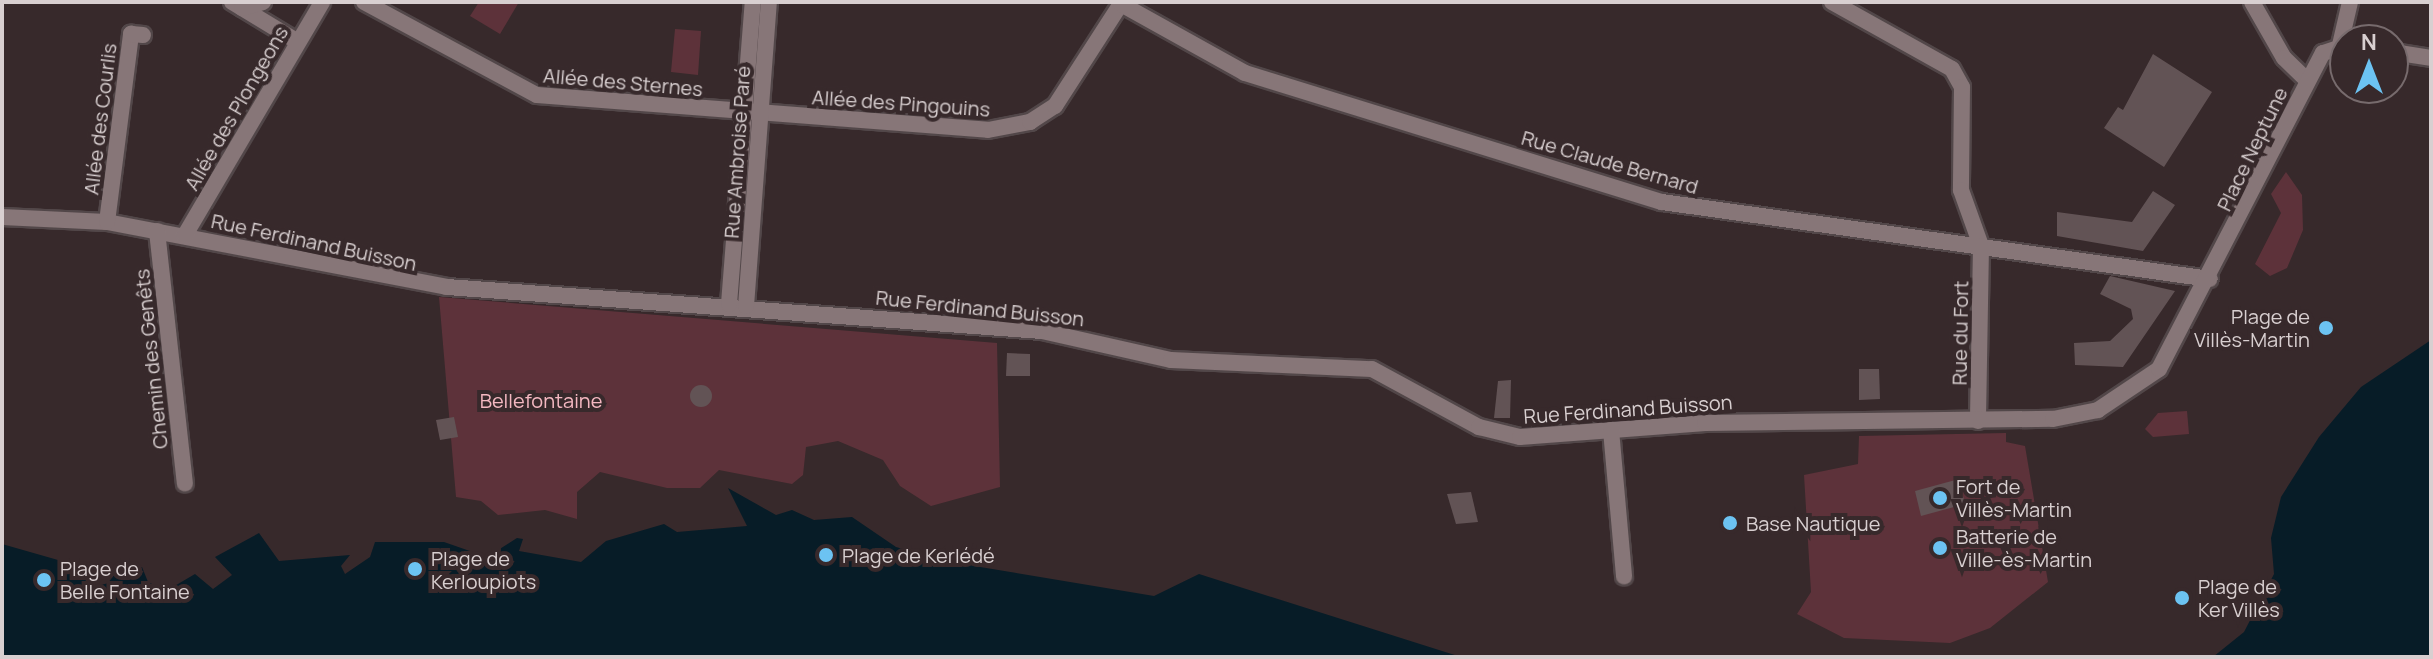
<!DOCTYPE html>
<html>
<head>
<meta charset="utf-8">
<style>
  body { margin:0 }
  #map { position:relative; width:2433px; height:659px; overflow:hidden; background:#37292b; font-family:Manrope,sans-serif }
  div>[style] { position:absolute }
  .green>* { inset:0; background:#5d323a }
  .water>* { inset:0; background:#071c27 }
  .building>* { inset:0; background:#625355 }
  .round { border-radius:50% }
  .roads { filter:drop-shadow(2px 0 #524749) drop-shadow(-2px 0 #524749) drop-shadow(0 2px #524749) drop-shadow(0 -2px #524749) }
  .minor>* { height:16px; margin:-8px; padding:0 8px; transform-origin:8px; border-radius:8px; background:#877678 }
  .dots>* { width:22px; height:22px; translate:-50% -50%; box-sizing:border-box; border:4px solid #37292b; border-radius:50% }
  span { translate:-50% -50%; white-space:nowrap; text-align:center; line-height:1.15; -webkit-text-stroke:8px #37292b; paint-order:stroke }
  .street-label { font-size:20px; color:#d8cfd0 }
  .poi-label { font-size:20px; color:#d8cfd0 }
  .right { translate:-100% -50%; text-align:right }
  .left { translate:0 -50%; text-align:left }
  .park-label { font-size:20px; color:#f4b8c1 }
  .frame { position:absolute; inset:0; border:4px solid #d8cfd0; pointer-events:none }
  .north { position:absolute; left:2329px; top:24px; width:80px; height:80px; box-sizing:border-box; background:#37292b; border:2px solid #776b6d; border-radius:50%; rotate:0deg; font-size:22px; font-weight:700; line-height:32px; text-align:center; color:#d8cfd0 }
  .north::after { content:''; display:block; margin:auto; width:28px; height:36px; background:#6cc3f2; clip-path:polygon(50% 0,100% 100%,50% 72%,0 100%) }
</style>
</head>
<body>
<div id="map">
  <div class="green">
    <div style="clip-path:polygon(479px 2px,519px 2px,500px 34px,470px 16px)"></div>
    <div style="clip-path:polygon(675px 29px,701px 31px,698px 75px,671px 72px)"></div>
    <div style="clip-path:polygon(2286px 172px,2302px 195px,2303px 230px,2287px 268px,2270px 276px,2255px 264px,2281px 213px,2271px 194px)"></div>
    <div style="clip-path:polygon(439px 297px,997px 343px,1000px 487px,931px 506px,900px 486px,883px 460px,838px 441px,806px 447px,803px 475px,792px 484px,719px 470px,700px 488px,667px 488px,600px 472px,577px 492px,577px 519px,545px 510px,498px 515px,481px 501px,456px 497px)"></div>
    <div style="clip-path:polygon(2187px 411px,2189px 434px,2153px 437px,2145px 429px,2158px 413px)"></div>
    <div style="clip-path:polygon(2006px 433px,2006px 442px,2025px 446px,2048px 582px,1990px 628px,1950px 643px,1844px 638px,1797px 614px,1811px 592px,1804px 475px,1858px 464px,1859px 436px)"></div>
  </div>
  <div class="water">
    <div style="clip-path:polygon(2431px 340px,2431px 657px,2213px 657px,2244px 632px,2274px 574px,2271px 538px,2281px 497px,2319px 437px,2361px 387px)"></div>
    <div style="clip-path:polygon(728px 488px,776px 515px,792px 510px,814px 520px,852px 517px,896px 547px,944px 561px,1154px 596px,1199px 574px,1461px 657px,2px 657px,2px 544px,79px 566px,95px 587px,108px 583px,121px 566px,142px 567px,148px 582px,166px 591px,195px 574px,213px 589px,232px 575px,215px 557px,259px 533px,279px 561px,350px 555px,341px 566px,345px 574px,370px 557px,375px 542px,444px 542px,487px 557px,517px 538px,523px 539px,519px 551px,581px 562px,606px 541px,664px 524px,677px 532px,747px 526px)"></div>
  </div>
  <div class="building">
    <div style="clip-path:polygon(2153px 54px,2212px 92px,2164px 167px,2104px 128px,2118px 107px,2123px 110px)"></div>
    <div style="clip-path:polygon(2153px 191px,2175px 205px,2143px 251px,2057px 236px,2057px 212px,2132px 222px)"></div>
    <div style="clip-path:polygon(2110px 276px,2175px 291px,2123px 367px,2075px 365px,2074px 343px,2110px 341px,2133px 319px,2131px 309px,2100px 294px)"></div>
    <div style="clip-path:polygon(1007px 353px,1030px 354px,1030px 376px,1006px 376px)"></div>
    <div style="clip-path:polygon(1859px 369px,1879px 369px,1880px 399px,1859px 400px)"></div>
    <div style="clip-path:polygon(1511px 380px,1510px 418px,1494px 418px,1498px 381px)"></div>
    <div class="round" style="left:690px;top:385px;width:22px;height:22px"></div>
    <div style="clip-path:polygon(454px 417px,458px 437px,440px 440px,436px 420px)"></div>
    <div style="clip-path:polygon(1959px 479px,1965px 504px,1921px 516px,1915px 491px)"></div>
    <div style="clip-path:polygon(1471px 492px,1478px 522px,1456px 524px,1447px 494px)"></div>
  </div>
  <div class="roads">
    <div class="minor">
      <div style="left:232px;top:2px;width:77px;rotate:31.2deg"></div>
      <div style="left:364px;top:2px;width:196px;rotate:28.3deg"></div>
      <div style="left:537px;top:95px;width:452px;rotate:4.4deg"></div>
      <div style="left:988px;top:130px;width:43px;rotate:-10.8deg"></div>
      <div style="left:1030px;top:122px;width:30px;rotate:-33deg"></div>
      <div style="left:1055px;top:106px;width:124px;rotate:-57.2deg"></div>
      <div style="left:1832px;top:2px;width:137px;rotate:29.2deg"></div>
      <div style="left:1952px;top:69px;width:21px;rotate:61deg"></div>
      <div style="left:1962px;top:87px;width:103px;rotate:90.6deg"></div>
      <div style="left:1961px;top:190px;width:59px;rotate:70.3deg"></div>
      <div style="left:1981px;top:246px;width:175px;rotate:91deg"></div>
      <div style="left:2252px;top:2px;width:64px;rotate:60.3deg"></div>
      <div style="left:2284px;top:58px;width:33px;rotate:44deg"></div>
      <div style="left:1121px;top:4px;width:142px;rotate:29.1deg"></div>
      <div style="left:1245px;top:73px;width:436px;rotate:17.2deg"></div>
      <div style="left:1662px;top:202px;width:553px;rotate:8deg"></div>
      <div style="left:242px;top:8px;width:22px;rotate:-16deg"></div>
      <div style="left:2340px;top:45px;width:44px;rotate:-76.9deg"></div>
      <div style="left:2393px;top:52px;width:38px;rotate:9deg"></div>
      <div style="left:2px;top:217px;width:105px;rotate:2.7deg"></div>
      <div style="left:107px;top:222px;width:346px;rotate:10.8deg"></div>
      <div style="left:447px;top:287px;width:597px;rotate:4.23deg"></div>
      <div style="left:1042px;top:331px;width:132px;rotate:12.7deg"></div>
      <div style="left:1171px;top:360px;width:201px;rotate:2.6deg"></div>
      <div style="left:1372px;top:369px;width:122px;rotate:28.5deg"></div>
      <div style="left:1479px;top:427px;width:42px;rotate:13.7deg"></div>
      <div style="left:1520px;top:437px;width:186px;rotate:-4.3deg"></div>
      <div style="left:1705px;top:423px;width:348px;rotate:-0.7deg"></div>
      <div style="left:2053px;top:419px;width:46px;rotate:-11.3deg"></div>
      <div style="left:2098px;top:410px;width:73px;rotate:-33.9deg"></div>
      <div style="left:2159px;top:369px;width:356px;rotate:-62.6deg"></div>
      <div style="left:2323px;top:53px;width:23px;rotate:-18deg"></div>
      <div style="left:107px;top:222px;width:190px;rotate:-82.7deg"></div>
      <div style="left:131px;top:34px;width:12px;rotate:5deg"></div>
      <div style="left:157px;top:231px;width:254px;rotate:83.7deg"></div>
      <div style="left:185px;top:235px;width:270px;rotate:-59.5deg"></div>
      <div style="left:729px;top:304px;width:303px;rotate:-85.5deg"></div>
      <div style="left:746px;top:306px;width:305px;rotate:-85.7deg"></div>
      <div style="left:1611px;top:430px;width:147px;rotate:84.9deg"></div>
    </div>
  </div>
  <div class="dots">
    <div style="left:2326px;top:328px;background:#6cc3f2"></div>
    <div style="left:1940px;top:498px;background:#6cc3f2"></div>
    <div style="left:1730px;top:523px;background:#6cc3f2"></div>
    <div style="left:1940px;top:548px;background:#6cc3f2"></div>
    <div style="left:826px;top:555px;background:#6cc3f2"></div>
    <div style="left:415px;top:569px;background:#6cc3f2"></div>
    <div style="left:44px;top:580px;background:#6cc3f2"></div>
    <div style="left:2182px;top:598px;background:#6cc3f2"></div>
  </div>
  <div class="street-label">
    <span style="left:623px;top:82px;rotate:5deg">Allée des Sternes</span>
    <span style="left:901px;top:103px;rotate:4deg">Allée des Pingouins</span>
    <span style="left:236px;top:108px;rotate:-60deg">Allée des Plongeons</span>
    <span style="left:100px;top:119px;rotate:-83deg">Allée des Courlis</span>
    <span style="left:2252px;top:149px;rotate:-64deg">Place Neptune</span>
    <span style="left:737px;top:152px;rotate:-86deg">Rue Ambroise Paré</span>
    <span style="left:1610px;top:162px;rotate:16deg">Rue Claude Bernard</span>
    <span style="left:314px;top:242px;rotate:12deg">Rue Ferdinand Buisson</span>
    <span style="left:980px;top:308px;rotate:6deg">Rue Ferdinand Buisson</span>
    <span style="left:1960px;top:333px;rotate:-89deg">Rue du Fort</span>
    <span style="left:151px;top:359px;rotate:-96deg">Chemin des Genêts</span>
    <span style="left:1628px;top:409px;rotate:-4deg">Rue Ferdinand Buisson</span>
  </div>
  <div class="poi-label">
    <span class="right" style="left:2310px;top:328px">Plage de<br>Villès-Martin</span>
    <span class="left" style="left:1956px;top:498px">Fort de<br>Villès-Martin</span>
    <span class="left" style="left:1746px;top:523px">Base Nautique</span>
    <span class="left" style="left:1956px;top:548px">Batterie de<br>Ville-ès-Martin</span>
    <span class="left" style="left:842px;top:555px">Plage de Kerlédé</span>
    <span class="left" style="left:431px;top:570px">Plage de<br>Kerloupiots</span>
    <span class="left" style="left:60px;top:580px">Plage de<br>Belle Fontaine</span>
    <span class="left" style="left:2198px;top:598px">Plage de<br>Ker Villès</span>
  </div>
  <div class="park-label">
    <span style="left:541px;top:400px">Bellefontaine</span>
  </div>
  <div class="frame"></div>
  <div class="north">N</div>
</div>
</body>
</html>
